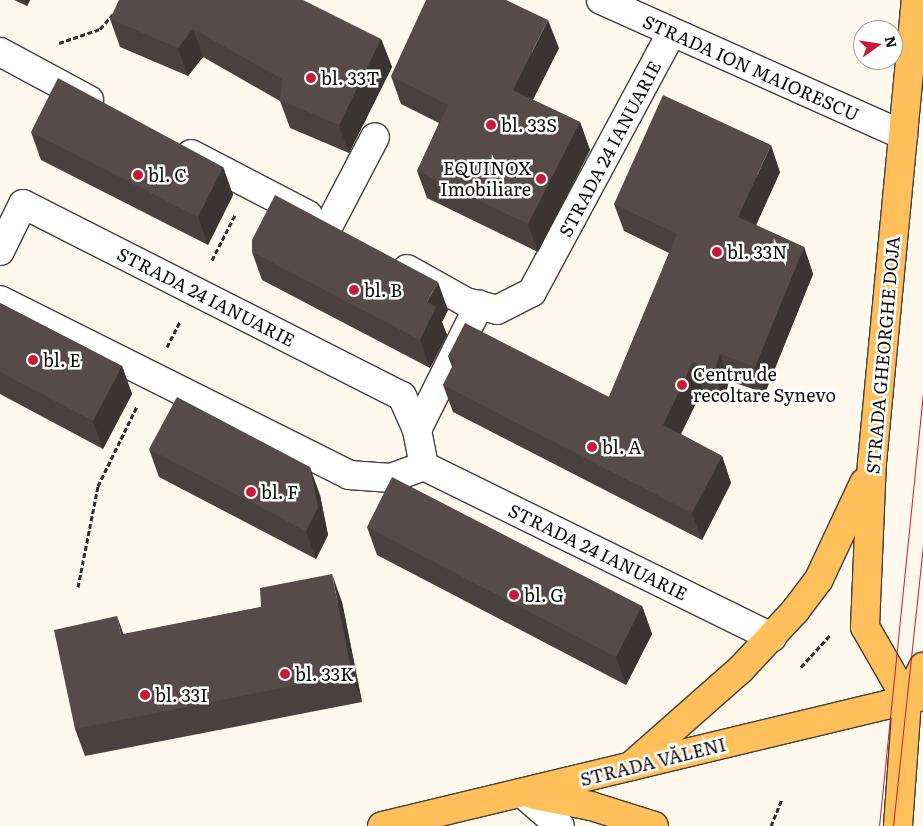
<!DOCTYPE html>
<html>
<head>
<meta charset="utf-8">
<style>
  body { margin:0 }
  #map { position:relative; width:923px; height:826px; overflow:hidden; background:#fff8ec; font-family:Literata,serif }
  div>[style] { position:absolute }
  .path>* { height:3px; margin-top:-1.5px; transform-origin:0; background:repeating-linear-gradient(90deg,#2e2e2e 0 5px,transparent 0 7.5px) }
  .roads { filter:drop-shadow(1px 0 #3f3f3f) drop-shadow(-1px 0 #3f3f3f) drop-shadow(0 1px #3f3f3f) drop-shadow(0 -1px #3f3f3f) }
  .minor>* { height:28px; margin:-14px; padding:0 14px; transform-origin:14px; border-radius:14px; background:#fff }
  .major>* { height:28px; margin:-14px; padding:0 14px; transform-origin:14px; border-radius:14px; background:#ffc05c }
  .tram>* { height:1px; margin:-0.5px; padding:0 0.5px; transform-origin:0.5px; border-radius:0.5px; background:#c8193a }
  .wall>* { inset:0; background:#4a403e }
  .shaded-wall>* { inset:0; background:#3c3432 }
  .building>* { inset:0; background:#564b48 }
  .dots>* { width:14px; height:14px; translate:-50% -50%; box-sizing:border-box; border:2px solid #fff; border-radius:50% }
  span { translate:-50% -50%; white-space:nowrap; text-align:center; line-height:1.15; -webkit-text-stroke:5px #fff; paint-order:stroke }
  .street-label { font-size:18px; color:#0c0c0c }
  .poi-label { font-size:18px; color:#0c0c0c }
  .left { translate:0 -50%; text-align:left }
  .right { translate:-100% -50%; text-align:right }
  .north { position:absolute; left:853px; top:20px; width:50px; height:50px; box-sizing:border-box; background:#fff; border:1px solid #9e9e9e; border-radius:50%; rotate:77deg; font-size:14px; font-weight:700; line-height:20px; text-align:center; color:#0c0c0c }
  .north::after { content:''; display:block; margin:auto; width:18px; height:22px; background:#c8193a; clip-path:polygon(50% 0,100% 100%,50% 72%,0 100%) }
</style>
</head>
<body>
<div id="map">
  <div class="path">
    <div style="left:59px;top:43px;width:43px;rotate:-18.9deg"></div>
    <div style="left:100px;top:29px;width:20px;rotate:-49deg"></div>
    <div style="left:212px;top:260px;width:51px;rotate:-62.9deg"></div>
    <div style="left:167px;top:347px;width:29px;rotate:-63deg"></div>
    <div style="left:78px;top:587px;width:103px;rotate:-78.8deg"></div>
    <div style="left:98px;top:486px;width:89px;rotate:-64deg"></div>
    <div style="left:801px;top:667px;width:43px;rotate:-47.8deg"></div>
    <div style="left:771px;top:826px;width:29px;rotate:-68deg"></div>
  </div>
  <div class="roads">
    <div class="minor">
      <div style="left:601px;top:0;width:331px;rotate:24.1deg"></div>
      <div style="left:0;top:52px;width:101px;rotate:28.3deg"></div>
      <div style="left:191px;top:154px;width:132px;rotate:27.5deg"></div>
      <div style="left:329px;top:225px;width:99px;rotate:-62.4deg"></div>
      <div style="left:0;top:251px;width:52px;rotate:-63.9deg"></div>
      <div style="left:23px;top:204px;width:425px;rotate:26.9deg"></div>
      <div style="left:402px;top:396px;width:37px;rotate:66deg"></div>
      <div style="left:417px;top:430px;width:37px;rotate:79deg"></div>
      <div style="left:407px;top:269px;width:68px;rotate:29.2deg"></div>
      <div style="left:466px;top:302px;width:32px;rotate:14deg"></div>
      <div style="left:497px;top:310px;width:39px;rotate:-27deg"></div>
      <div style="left:532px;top:292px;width:293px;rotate:-61.7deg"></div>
      <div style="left:0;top:300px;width:390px;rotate:26.6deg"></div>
      <div style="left:349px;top:475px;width:42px;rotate:4.1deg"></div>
      <div style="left:391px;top:478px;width:35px;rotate:-20deg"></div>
      <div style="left:424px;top:466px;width:388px;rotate:26.2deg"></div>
      <div style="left:417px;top:430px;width:140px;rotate:-63.6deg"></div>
      <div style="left:522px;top:793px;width:50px;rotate:41deg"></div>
    </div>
    <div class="major">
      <div style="left:907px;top:700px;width:84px;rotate:-119.9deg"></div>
      <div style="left:865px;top:627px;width:164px;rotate:-87.6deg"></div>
      <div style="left:872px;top:463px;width:465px;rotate:-84.6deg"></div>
      <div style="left:631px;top:766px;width:145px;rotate:-41.4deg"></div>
      <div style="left:740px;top:670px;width:81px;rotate:-47deg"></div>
      <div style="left:795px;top:611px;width:40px;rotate:-53deg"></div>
      <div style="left:819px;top:579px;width:106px;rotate:-64.9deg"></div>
      <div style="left:534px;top:795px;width:58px;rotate:10.9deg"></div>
      <div style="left:591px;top:806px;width:66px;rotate:17.6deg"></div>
      <div style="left:382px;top:826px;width:556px;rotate:-13.51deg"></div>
      <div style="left:898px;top:826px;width:126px;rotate:-85.9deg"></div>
      <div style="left:907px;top:700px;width:37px;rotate:-64deg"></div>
    </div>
  </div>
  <div class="tram">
    <div style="left:879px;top:826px;width:438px;rotate:-84.2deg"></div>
    <div style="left:893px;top:826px;width:282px;rotate:-83.9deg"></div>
  </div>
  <div class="wall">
    <div style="clip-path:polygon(14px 0,30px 0,27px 6px)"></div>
    <div style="clip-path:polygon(110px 19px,381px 39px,392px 67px,349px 153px,290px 128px,280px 101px,203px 57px,188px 76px,120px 47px)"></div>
    <div style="clip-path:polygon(559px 48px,533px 100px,580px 122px,590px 150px,538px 252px,427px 198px,417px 171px,439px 123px,401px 104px,391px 76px)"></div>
    <div style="clip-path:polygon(31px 132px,223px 167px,233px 195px,208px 245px,41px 160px)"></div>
    <div style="clip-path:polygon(780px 172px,756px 225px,804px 247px,813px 274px,765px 393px,729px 381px,724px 399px,703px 389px,681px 434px,722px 456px,731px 483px,702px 540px,453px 412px,443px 385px,452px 367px,448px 356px,609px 397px,669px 253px,624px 231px,614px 204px)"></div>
    <div style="clip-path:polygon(252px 252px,448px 310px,442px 322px,447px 335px,430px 368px,262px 280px)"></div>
    <div style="clip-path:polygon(0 303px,122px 366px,132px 394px,103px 449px,0 394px)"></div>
    <div style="clip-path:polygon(149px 449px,320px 495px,328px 535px,316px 559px,159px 477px)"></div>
    <div style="clip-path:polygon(367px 527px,642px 606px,652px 634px,626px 685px,377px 555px)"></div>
    <div style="clip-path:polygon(342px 602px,362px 702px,85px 756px,75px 729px,123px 634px,261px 607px)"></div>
  </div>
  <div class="shaded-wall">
    <div style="clip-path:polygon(24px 0,30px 0,27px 6px)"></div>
    <div style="clip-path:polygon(548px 20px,559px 48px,523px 118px,513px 90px)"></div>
    <div style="clip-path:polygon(193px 29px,203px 57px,188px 76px,178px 48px)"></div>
    <div style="clip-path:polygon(381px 39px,392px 67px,349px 153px,339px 125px)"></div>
    <div style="clip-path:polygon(580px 122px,590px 150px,538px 252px,528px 224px)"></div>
    <div style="clip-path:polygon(771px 145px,780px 172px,748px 243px,738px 217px)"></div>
    <div style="clip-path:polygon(223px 167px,233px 195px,208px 245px,198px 217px)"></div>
    <div style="clip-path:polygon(804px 247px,813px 274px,765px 393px,755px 367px)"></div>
    <div style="clip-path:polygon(438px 282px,448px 310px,442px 322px,447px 335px,430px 368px,420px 340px,427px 302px)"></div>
    <div style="clip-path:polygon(720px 354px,729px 381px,724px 399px,714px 372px)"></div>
    <div style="clip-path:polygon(693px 362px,703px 389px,672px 452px,663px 425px)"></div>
    <div style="clip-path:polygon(122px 366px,132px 394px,103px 449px,93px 421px)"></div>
    <div style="clip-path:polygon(722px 456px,731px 483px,702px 540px,692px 513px)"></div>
    <div style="clip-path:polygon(310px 467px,320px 495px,328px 535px,316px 559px,306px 531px)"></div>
    <div style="clip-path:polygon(332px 574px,342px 602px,362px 702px,352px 674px)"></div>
    <div style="clip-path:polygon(642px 606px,652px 634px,626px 685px,616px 657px)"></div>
    <div style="clip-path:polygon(117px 616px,127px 644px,121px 635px)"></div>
  </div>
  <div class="building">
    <div style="clip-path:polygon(119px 0,303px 0,381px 39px,339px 125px,280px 100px,282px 79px,193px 29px,178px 48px,110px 19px)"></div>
    <div style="clip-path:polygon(426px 0,506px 0,548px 20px,513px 90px,580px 122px,528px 224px,417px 171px,448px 105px,391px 76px)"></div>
    <div style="clip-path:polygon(58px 78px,223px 167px,198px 217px,31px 132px)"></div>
    <div style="clip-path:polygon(663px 95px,771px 145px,738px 217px,804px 247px,755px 367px,720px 354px,714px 372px,693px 362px,663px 425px,722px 456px,692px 513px,443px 385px,456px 360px,448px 356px,465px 323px,609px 397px,677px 234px,614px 204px)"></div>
    <div style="clip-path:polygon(275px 195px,438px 282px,427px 302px,436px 307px,420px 340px,252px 252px,252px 240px)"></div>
    <div style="clip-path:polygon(0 303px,122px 366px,93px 421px,0 372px)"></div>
    <div style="clip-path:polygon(177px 397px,310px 467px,318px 507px,306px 531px,149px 449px)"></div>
    <div style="clip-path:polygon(392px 477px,642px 606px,616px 657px,367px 527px)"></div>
    <div style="clip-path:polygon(332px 574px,352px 674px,75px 729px,54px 630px,117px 616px,121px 635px,261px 607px,260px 588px)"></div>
  </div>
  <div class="dots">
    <div style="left:311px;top:78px;background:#c8193a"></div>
    <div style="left:491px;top:125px;background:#c8193a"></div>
    <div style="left:138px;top:175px;background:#c8193a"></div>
    <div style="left:541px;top:179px;background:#c8193a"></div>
    <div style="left:717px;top:252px;background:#c8193a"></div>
    <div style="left:354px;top:290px;background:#c8193a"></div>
    <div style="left:33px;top:360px;background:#c8193a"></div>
    <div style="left:682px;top:385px;background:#c8193a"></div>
    <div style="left:592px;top:447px;background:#c8193a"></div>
    <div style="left:251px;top:492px;background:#c8193a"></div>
    <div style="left:514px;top:595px;background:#c8193a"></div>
    <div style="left:285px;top:674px;background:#c8193a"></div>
    <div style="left:145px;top:695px;background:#c8193a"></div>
  </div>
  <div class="street-label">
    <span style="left:751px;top:68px;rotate:24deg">STRADA ION MAIORESCU</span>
    <span style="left:610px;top:149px;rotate:-62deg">STRADA 24 IANUARIE</span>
    <span style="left:206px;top:297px;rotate:27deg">STRADA 24 IANUARIE</span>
    <span style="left:883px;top:355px;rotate:-85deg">STRADA GHEORGHE DOJA</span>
    <span style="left:598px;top:552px;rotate:26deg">STRADA 24 IANUARIE</span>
    <span style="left:653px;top:762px;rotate:-14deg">STRADA VĂLENI</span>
  </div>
  <div class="poi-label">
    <span class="left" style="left:321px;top:78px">bl. 33T</span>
    <span class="left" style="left:501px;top:125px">bl. 33S</span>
    <span class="right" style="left:531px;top:179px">EQUINOX<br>Imobiliare</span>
    <span class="left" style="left:148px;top:175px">bl. C</span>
    <span class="left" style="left:727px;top:252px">bl. 33N</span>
    <span class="left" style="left:364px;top:290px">bl. B</span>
    <span class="left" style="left:43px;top:360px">bl. E</span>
    <span class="left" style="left:693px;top:385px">Centru de<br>recoltare Synevo</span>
    <span class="left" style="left:602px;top:447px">bl. A</span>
    <span class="left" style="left:261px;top:492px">bl. F</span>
    <span class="left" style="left:524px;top:595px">bl. G</span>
    <span class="left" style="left:295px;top:674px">bl. 33K</span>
    <span class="left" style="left:155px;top:695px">bl. 33I</span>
  </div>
  <div class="north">N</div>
</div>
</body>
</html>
